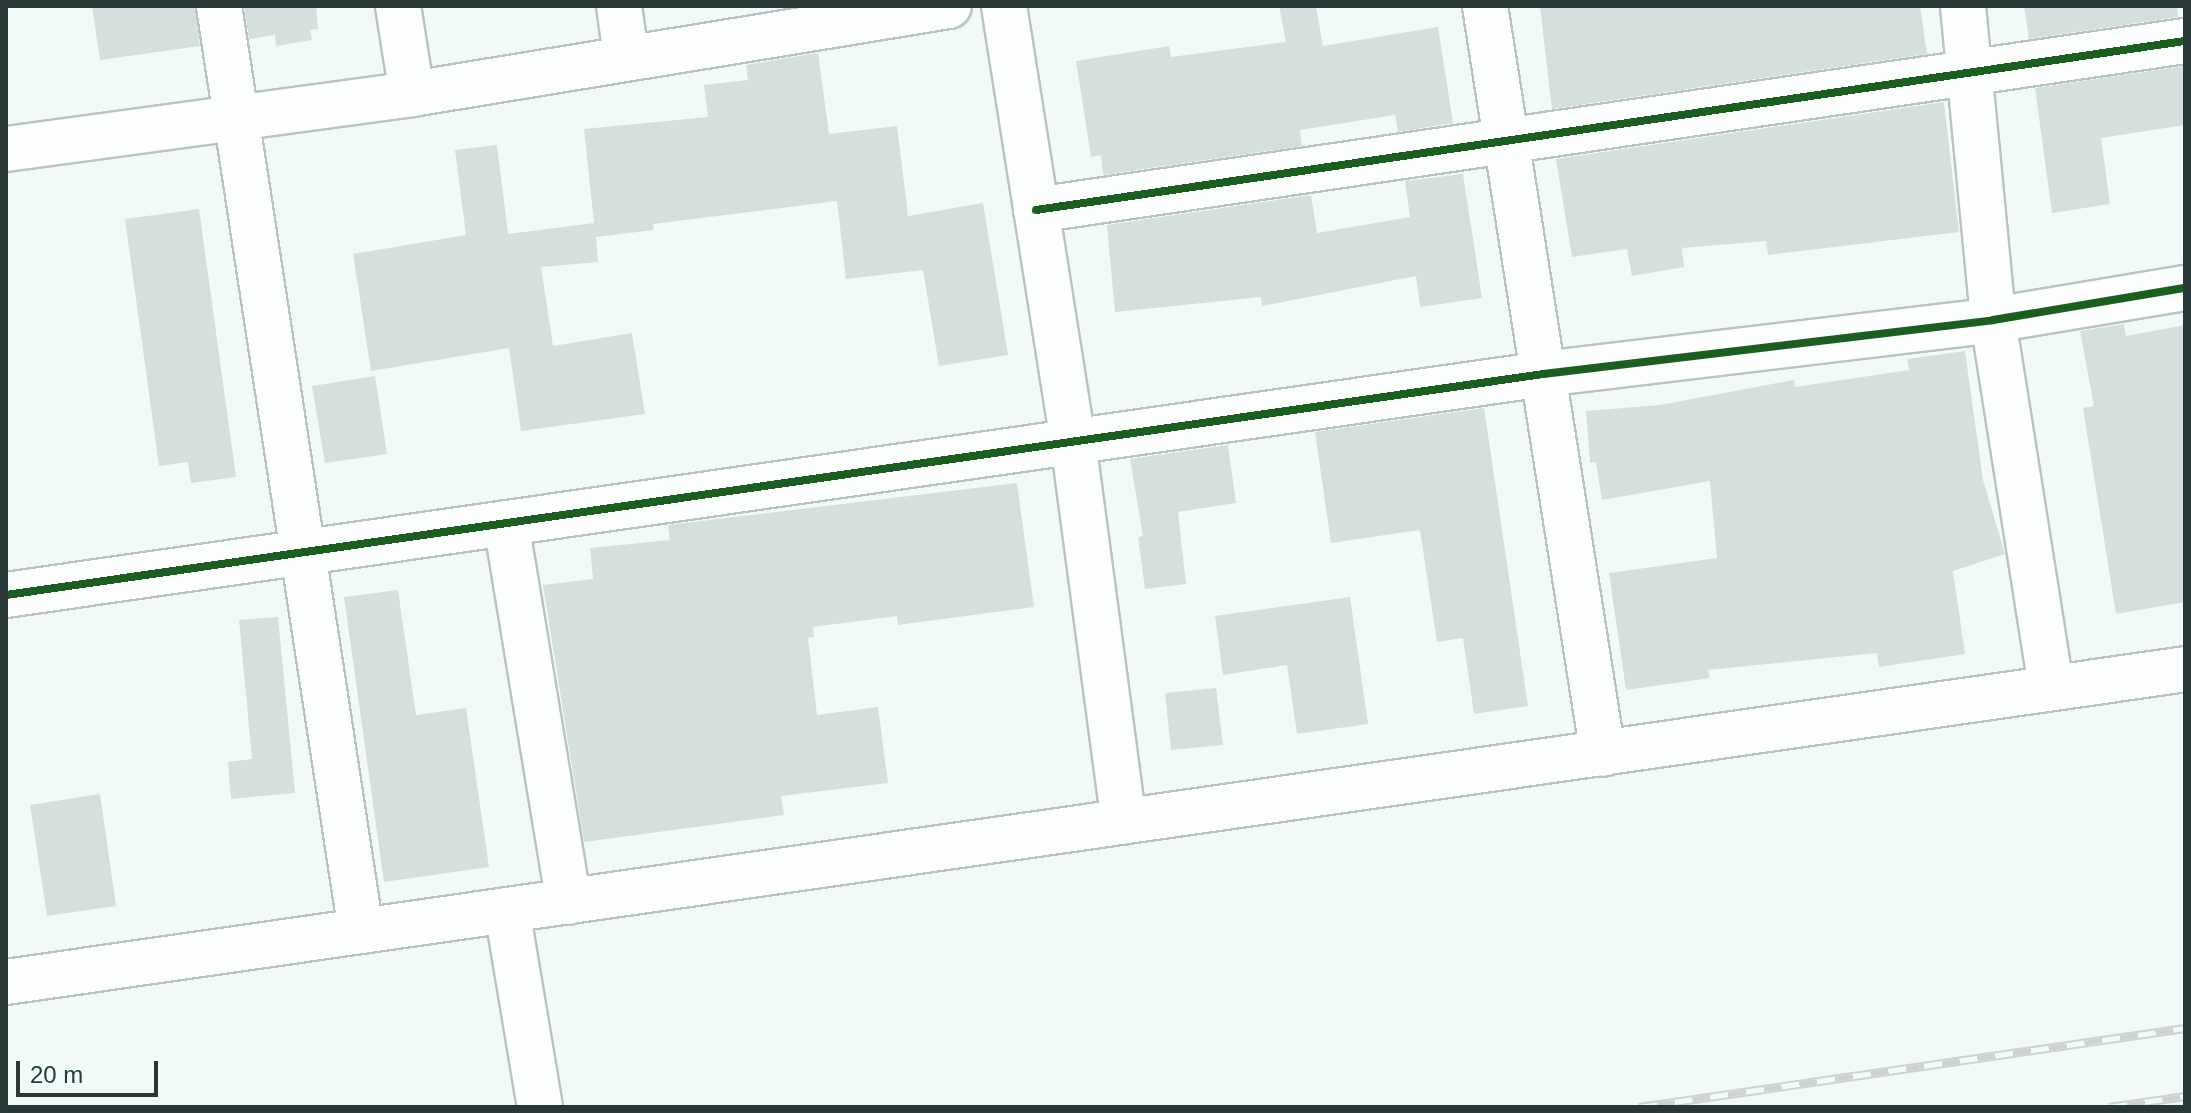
<!DOCTYPE html>
<html>
<head>
<meta charset="utf-8">
<style>
  body { margin:0 }
  #map { position:relative; width:2191px; height:1113px; overflow:hidden; background:#f2faf8; font-family:Helvetica,sans-serif }
  div>[style] { position:absolute }
  .building>* { inset:0; background:#d5e0de }
  .roads { filter:drop-shadow(2px 0 #b8c3c2) drop-shadow(-2px 0 #b8c3c2) drop-shadow(0 2px #b8c3c2) drop-shadow(0 -2px #b8c3c2) }
  .minor>* { height:44px; margin:-22px; padding:0 22px; transform-origin:22px; border-radius:22px; background:#fdfefe }
  .major>* { height:44px; margin:-22px; padding:0 22px; transform-origin:22px; border-radius:22px; background:#fdfefe }
  .rail>* { height:9px; margin-top:-4.5px; transform-origin:0; background:repeating-linear-gradient(90deg,#eefdfb 0 18px,#cfd2d2 0 36px); box-sizing:border-box; border-block:2px solid #cfd2d2 }
  .cycleway>* { height:8px; margin:-4px; padding:0 4px; transform-origin:4px; border-radius:4px; background:#1b5e20 }
  span { translate:-50% -50%; white-space:nowrap; text-align:center; line-height:1.15; -webkit-text-stroke:6px #eefdfb; paint-order:stroke }
  .frame { position:absolute; inset:0; border:8px solid #283836; pointer-events:none }
  .scale { position:absolute; left:16px; top:1061px; width:142px; height:36px; box-sizing:border-box; border:4px solid #283836; border-top:0; padding-left:10px; font-size:24px; line-height:28px; white-space:nowrap; color:#283836; -webkit-text-stroke:6px #eefdfb; paint-order:stroke }
</style>
</head>
<body>
<div id="map">
  <div class="building">
    <div style="clip-path:polygon(92px 6px,195px 6px,200px 46px,100px 60px)"></div>
    <div style="clip-path:polygon(244px 6px,316px 6px,318px 29px,310px 30px,312px 40px,276px 46px,275px 35px,249px 39px)"></div>
    <div style="clip-path:polygon(1279px 6px,1316px 6px,1323px 46px,1438px 27px,1453px 123px,1398px 132px,1395px 115px,1300px 130px,1302px 146px,1103px 175px,1101px 155px,1091px 157px,1076px 61px,1169px 46px,1171px 57px,1286px 42px)"></div>
    <div style="clip-path:polygon(1540px 6px,1920px 6px,1927px 54px,1552px 109px)"></div>
    <div style="clip-path:polygon(2024px 6px,2177px 6px,2178px 17px,2029px 39px)"></div>
    <div style="clip-path:polygon(818px 53px,829px 134px,897px 126px,908px 216px,983px 203px,1008px 355px,939px 366px,923px 270px,846px 279px,837px 201px,653px 224px,654px 230px,596px 237px,598px 262px,541px 267px,553px 346px,632px 333px,645px 414px,521px 431px,509px 348px,371px 371px,353px 254px,466px 235px,455px 150px,497px 145px,508px 234px,594px 223px,584px 129px,708px 117px,704px 85px,748px 80px,746px 65px)"></div>
    <div style="clip-path:polygon(2185px 66px,2185px 125px,2101px 138px,2110px 204px,2052px 213px,2035px 88px)"></div>
    <div style="clip-path:polygon(1944px 102px,1959px 232px,1768px 255px,1766px 241px,1682px 248px,1684px 267px,1632px 276px,1627px 249px,1572px 257px,1556px 159px)"></div>
    <div style="clip-path:polygon(1463px 174px,1482px 298px,1420px 307px,1416px 276px,1262px 306px,1261px 297px,1115px 312px,1107px 225px,1311px 195px,1317px 233px,1410px 217px,1405px 181px)"></div>
    <div style="clip-path:polygon(199px 209px,236px 477px,191px 483px,188px 462px,159px 466px,125px 219px)"></div>
    <div style="clip-path:polygon(2124px 324px,2126px 336px,2185px 325px,2185px 602px,2116px 614px,2083px 408px,2094px 406px,2080px 331px)"></div>
    <div style="clip-path:polygon(1965px 351px,1983px 480px,2005px 554px,1953px 571px,1965px 654px,1879px 667px,1877px 653px,1708px 670px,1710px 678px,1626px 690px,1609px 573px,1717px 558px,1710px 481px,1602px 500px,1596px 462px,1590px 463px,1586px 411px,1660px 405px,1794px 380px,1795px 387px,1909px 370px,1907px 359px)"></div>
    <div style="clip-path:polygon(375px 376px,387px 454px,325px 463px,312px 386px)"></div>
    <div style="clip-path:polygon(1484px 408px,1528px 706px,1474px 714px,1463px 638px,1437px 642px,1420px 530px,1331px 543px,1315px 432px)"></div>
    <div style="clip-path:polygon(1228px 445px,1236px 503px,1178px 512px,1186px 584px,1145px 589px,1138px 537px,1143px 536px,1130px 459px)"></div>
    <div style="clip-path:polygon(1017px 483px,1034px 607px,898px 625px,897px 616px,813px 627px,814px 637px,808px 638px,817px 715px,878px 707px,888px 783px,781px 796px,784px 815px,584px 842px,543px 585px,593px 579px,590px 548px,670px 540px,668px 525px)"></div>
    <div style="clip-path:polygon(398px 590px,416px 715px,466px 708px,489px 867px,384px 882px,344px 597px)"></div>
    <div style="clip-path:polygon(1350px 597px,1368px 724px,1297px 734px,1287px 665px,1223px 675px,1215px 616px)"></div>
    <div style="clip-path:polygon(278px 617px,295px 793px,231px 799px,228px 762px,252px 759px,239px 620px)"></div>
    <div style="clip-path:polygon(1216px 688px,1223px 745px,1171px 750px,1165px 693px)"></div>
    <div style="clip-path:polygon(100px 794px,116px 906px,47px 916px,30px 805px)"></div>
  </div>
  <div class="roads">
    <div class="minor">
      <div style="left:219px;top:6px;width:936px;rotate:81.27deg"></div>
      <div style="left:398px;top:6px;width:89px;rotate:81deg"></div>
      <div style="left:619px;top:6px;width:50px;rotate:82deg"></div>
      <div style="left:1004px;top:6px;width:440px;rotate:81deg"></div>
      <div style="left:1073px;top:441px;width:384px;rotate:82.4deg"></div>
      <div style="left:1485px;top:6px;width:757px;rotate:81.04deg"></div>
      <div style="left:1963px;top:6px;width:315px;rotate:84.5deg"></div>
      <div style="left:1993px;top:320px;width:372px;rotate:81deg"></div>
      <div style="left:6px;top:149px;width:410px;rotate:-7.7deg"></div>
      <div style="left:412px;top:94px;width:544px;rotate:-9.31deg"></div>
      <div style="left:1036px;top:210px;width:1161px;rotate:-8.37deg"></div>
      <div style="left:506px;top:523px;width:384px;rotate:80.6deg"></div>
      <div style="left:6px;top:595px;width:1553px;rotate:-8.18deg"></div>
      <div style="left:1543px;top:374px;width:453px;rotate:-6.8deg"></div>
      <div style="left:1993px;top:320px;width:195px;rotate:-9.5deg"></div>
      <div style="left:507px;top:910px;width:200px;rotate:80.5deg"></div>
    </div>
    <div class="major">
      <div style="left:6px;top:982px;width:2201px;rotate:-8.17deg"></div>
    </div>
  </div>
  <div class="rail">
    <div style="left:1639px;top:1107px;width:552px;rotate:-8.23deg"></div>
    <div style="left:2109px;top:1107px;width:77px;rotate:-8.2deg"></div>
  </div>
  <div class="cycleway">
    <div style="left:1036px;top:210px;width:1161px;rotate:-8.37deg"></div>
    <div style="left:6px;top:595px;width:1553px;rotate:-8.18deg"></div>
    <div style="left:1543px;top:374px;width:453px;rotate:-6.8deg"></div>
    <div style="left:1993px;top:320px;width:195px;rotate:-9.5deg"></div>
  </div>
  <div class="frame"></div>
  <div class="scale">20 m</div>
</div>
</body>
</html>
